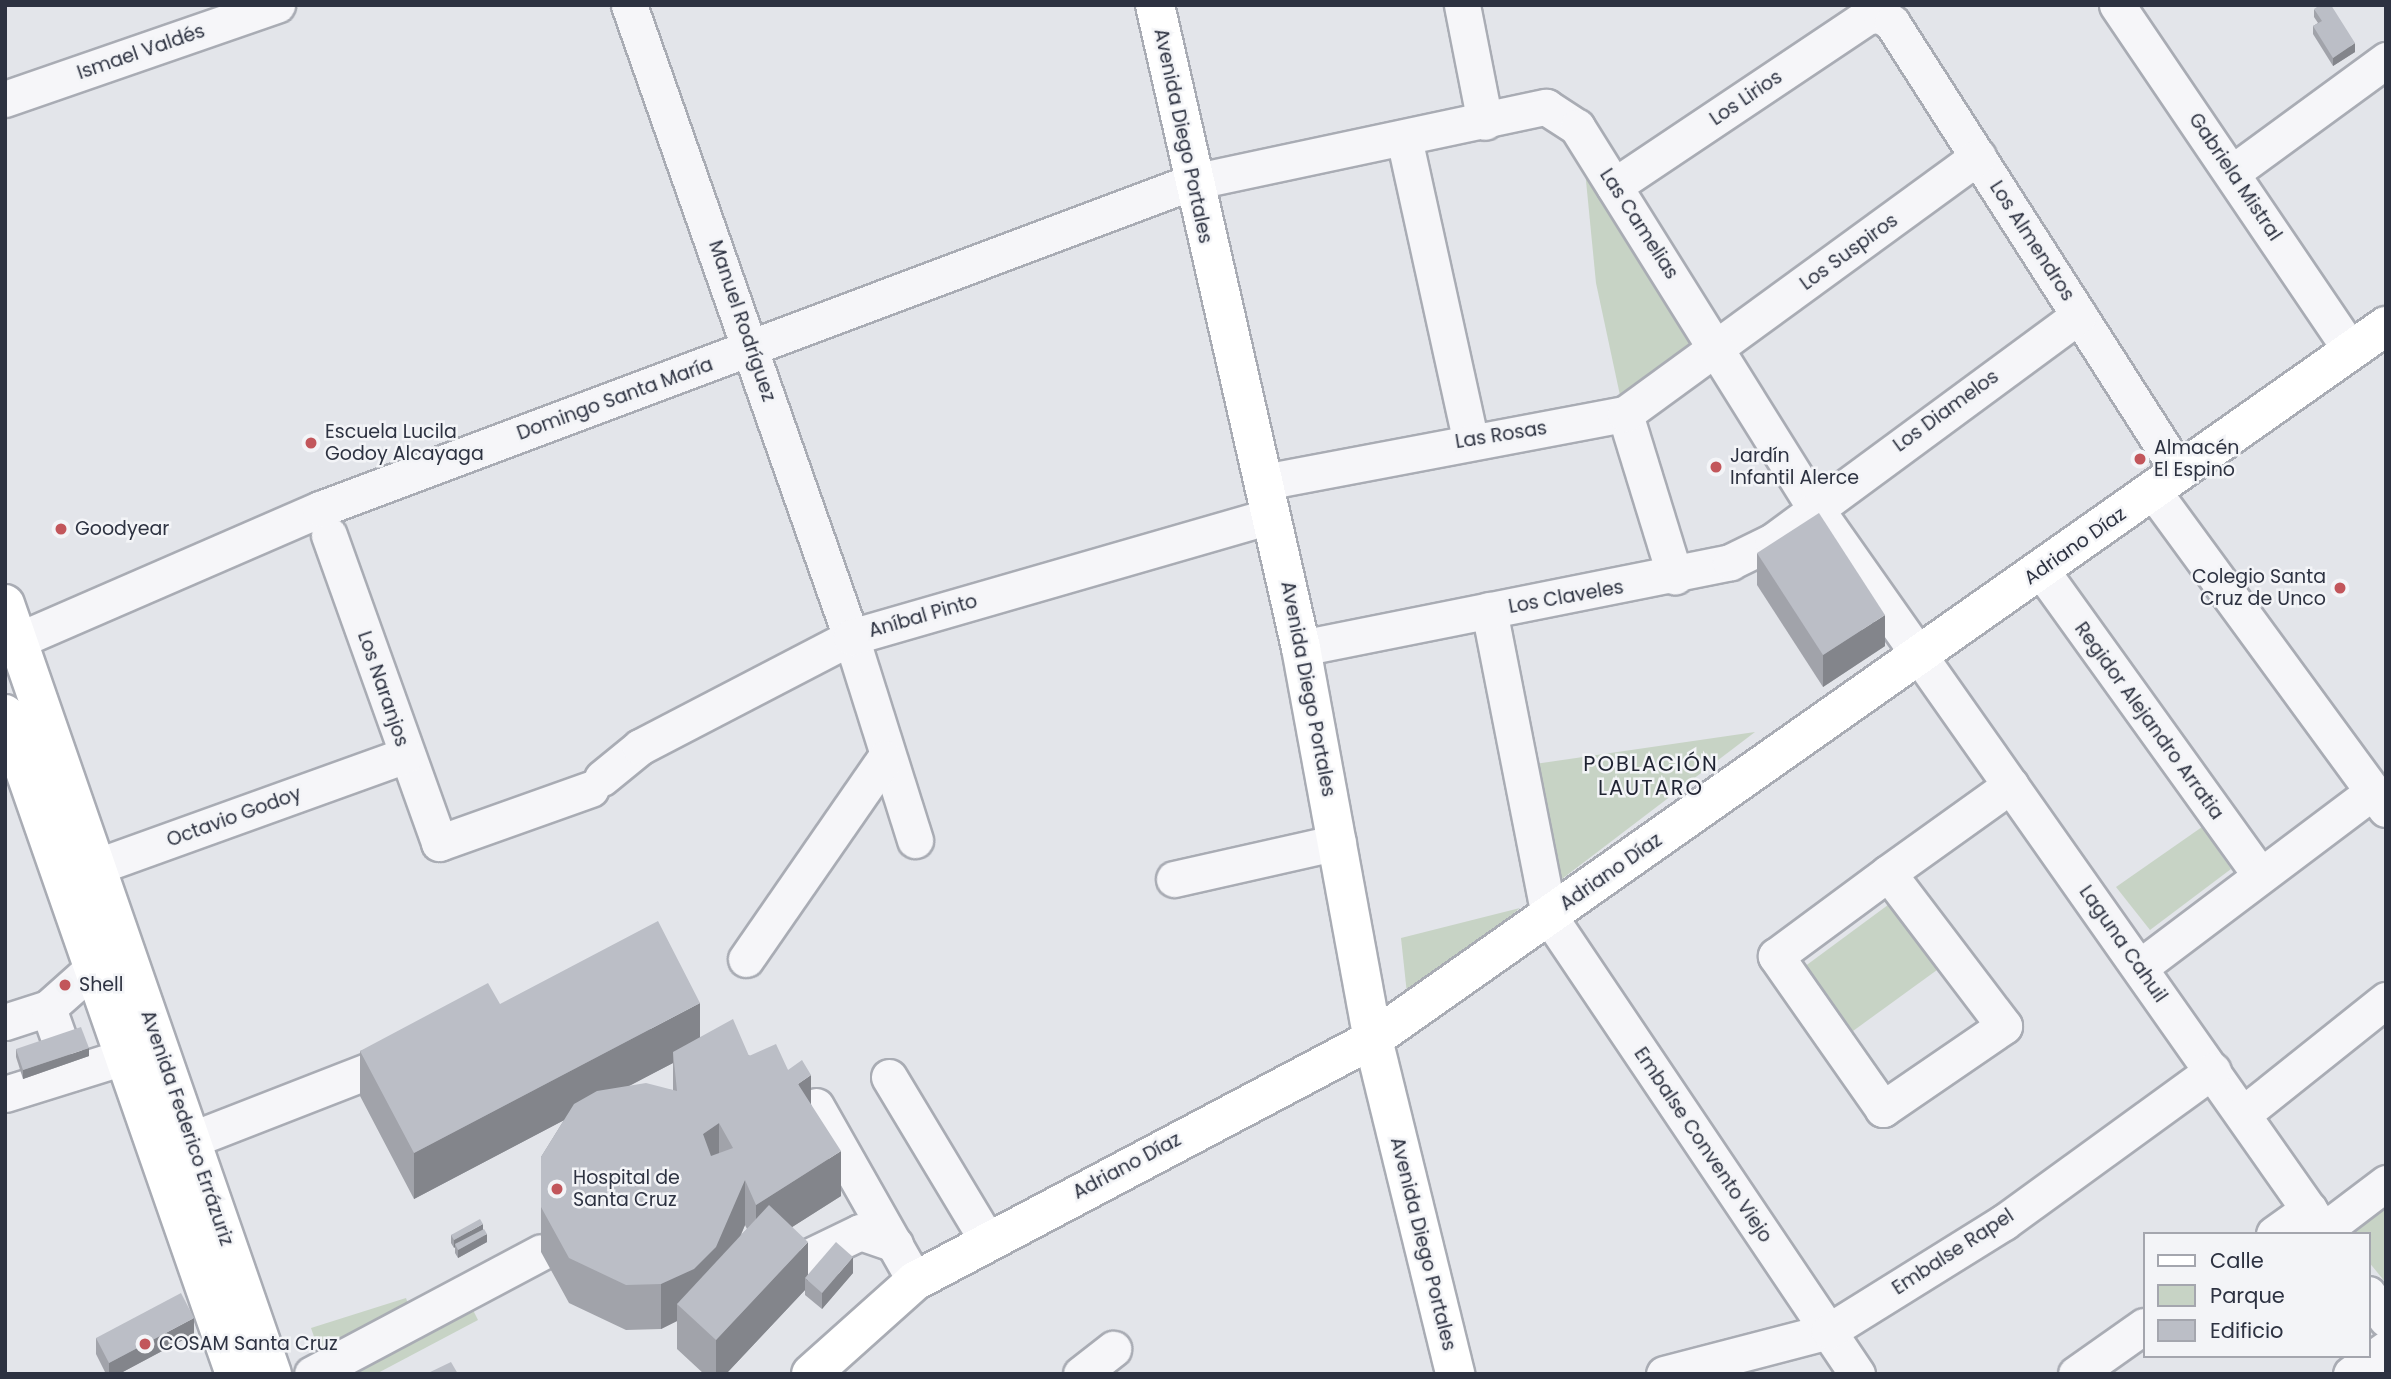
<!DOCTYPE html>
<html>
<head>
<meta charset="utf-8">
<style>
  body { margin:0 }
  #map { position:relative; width:2391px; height:1379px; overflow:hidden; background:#e3e5ea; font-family:Poppins,sans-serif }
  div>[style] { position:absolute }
  .green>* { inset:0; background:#c7d3c5 }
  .roads { filter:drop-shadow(2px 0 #a9acb4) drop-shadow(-2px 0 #a9acb4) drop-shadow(0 2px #a9acb4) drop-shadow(0 -2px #a9acb4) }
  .minor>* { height:35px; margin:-17.5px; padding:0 17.5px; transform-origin:17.5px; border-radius:17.5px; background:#f6f6f9 }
  .major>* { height:38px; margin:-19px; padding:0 19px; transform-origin:19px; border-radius:19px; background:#fff }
  .wall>* { inset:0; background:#a1a3aa }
  .shaded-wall>* { inset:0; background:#83858b }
  .building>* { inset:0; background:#bbbec6 }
  .dots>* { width:19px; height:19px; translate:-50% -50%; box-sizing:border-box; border:4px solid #f3f4f7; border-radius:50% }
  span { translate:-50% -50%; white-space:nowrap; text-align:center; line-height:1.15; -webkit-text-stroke:5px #f3f4f7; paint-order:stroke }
  .street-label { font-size:19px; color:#2d3241 }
  .poi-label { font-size:19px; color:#2d3241 }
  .left { translate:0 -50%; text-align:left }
  .right { translate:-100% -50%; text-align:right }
  .neighbourhood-label { font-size:21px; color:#1f2332; letter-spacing:2px }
  .frame { position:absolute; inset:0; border:7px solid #2d3241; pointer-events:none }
  .legend { position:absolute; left:2143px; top:1232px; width:228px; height:126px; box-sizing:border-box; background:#f3f4f7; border:2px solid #a4a6ae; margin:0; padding:9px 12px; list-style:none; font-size:21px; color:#2d3241 }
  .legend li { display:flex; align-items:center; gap:14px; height:35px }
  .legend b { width:35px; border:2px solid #a4a6ae }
</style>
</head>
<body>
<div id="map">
  <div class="green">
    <div style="clip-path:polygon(1584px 160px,1701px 344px,1621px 400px,1596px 283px)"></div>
    <div style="clip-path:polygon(1755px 732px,1554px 885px,1528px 765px)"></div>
    <div style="clip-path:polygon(2202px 827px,2231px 869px,2150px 930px,2116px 887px)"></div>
    <div style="clip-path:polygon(1892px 902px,1937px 970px,1853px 1031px,1804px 967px)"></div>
    <div style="clip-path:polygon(1520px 908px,1408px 1003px,1401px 938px)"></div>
    <div style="clip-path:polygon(2386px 1199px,2386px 1283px,2368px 1261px,2368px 1234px,2346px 1234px)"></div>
    <div style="clip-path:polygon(406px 1298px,409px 1307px,320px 1354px,311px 1328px)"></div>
    <div style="clip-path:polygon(471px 1306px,478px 1320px,376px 1374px,345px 1374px)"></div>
  </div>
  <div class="roads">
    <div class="minor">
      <div style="left:629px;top:5px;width:670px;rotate:70.65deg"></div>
      <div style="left:851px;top:637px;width:213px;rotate:72.5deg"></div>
      <div style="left:1462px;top:5px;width:119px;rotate:78.9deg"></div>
      <div style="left:2117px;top:5px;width:417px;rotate:55.9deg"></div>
      <div style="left:5px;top:99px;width:288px;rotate:-19.1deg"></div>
      <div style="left:1404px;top:138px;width:308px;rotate:77.6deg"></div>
      <div style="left:2233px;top:172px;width:190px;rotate:-36.2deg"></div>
      <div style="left:1614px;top:186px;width:306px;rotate:-33.8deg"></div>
      <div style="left:1868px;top:16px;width:13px;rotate:-4deg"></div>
      <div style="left:1881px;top:15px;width:14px;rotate:36deg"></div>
      <div style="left:1892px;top:23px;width:533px;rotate:57.41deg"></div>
      <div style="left:1625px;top:414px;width:170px;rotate:72.9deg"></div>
      <div style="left:1264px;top:482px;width:367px;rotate:-10.7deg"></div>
      <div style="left:1625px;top:414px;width:437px;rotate:-36.1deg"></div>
      <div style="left:2153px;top:491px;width:394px;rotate:53.8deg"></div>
      <div style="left:329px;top:535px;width:327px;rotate:70.3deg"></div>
      <div style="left:439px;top:843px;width:161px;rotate:-19.6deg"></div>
      <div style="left:2041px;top:570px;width:372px;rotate:54.3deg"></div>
      <div style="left:1489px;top:610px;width:312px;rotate:78.9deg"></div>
      <div style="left:1549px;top:916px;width:552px;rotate:56.08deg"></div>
      <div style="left:5px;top:646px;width:344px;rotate:-23.5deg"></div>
      <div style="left:320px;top:509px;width:931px;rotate:-20.56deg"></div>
      <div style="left:1192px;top:182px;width:362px;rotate:-12deg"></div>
      <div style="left:1546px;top:107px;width:37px;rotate:33deg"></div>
      <div style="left:1577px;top:127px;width:447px;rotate:58deg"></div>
      <div style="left:1814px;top:506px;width:890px;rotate:54.88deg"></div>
      <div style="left:1301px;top:648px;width:438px;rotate:-11.3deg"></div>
      <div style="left:1730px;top:562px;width:48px;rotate:-26deg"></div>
      <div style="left:1773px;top:541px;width:380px;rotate:-36.4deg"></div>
      <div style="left:602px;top:778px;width:49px;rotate:-39.2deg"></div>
      <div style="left:640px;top:747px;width:238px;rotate:-27.5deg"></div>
      <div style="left:851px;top:637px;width:437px;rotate:-16.1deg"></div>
      <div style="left:1888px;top:873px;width:192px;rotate:52.8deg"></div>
      <div style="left:2004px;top:1026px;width:147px;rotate:145.6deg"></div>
      <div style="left:1883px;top:1109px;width:187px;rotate:-125deg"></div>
      <div style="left:1776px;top:956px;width:139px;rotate:-36.5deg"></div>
      <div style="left:1888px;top:873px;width:151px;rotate:-35.6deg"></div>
      <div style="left:70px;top:876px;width:357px;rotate:-19.8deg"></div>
      <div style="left:1174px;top:879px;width:168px;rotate:-12.7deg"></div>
      <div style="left:746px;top:959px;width:244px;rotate:-55.3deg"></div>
      <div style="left:2140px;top:967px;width:291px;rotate:-37deg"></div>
      <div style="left:5px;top:1022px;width:45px;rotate:-18deg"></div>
      <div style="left:71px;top:1073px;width:69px;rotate:-109.5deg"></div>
      <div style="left:48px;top:1008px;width:60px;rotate:-41.6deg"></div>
      <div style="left:889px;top:1077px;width:192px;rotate:59deg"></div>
      <div style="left:5px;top:1094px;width:125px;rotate:-17.3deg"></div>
      <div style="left:816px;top:1106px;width:201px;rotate:60.5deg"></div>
      <div style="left:2243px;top:1114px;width:183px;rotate:-38.6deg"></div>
      <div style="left:165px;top:1150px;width:256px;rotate:-21.3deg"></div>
      <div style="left:2324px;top:1230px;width:78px;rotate:-37.2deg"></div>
      <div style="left:2274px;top:1234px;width:43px;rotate:-35.5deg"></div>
      <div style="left:804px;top:1259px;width:62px;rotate:-25.7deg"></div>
      <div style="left:860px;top:1232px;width:37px;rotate:19deg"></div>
      <div style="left:2368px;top:1294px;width:31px;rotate:54deg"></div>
      <div style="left:312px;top:1374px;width:259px;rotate:-28deg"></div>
      <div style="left:1081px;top:1374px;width:41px;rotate:-38deg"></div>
      <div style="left:1664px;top:1374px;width:171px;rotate:-14.6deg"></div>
      <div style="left:1829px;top:1331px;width:206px;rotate:-31.9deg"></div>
      <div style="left:2004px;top:1222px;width:258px;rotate:-36deg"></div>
      <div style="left:2076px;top:1374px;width:83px;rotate:-35.2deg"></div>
      <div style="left:2351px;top:1374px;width:43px;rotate:-35.5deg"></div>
    </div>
    <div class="major">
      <div style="left:1155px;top:5px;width:659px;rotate:77.21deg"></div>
      <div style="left:1301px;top:648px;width:398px;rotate:79.6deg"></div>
      <div style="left:1373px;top:1039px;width:345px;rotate:76.2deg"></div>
      <div style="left:5px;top:604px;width:815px;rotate:70.88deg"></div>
      <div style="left:5px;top:714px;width:699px;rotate:70.79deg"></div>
      <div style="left:811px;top:1374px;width:140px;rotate:-41.8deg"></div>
      <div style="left:915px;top:1281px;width:518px;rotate:-27.85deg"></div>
      <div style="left:1373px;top:1039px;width:1239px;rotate:-35.14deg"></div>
    </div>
  </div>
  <div class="wall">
    <div style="clip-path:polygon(2314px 9px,2355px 52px,2333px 66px,2313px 34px,2313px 26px,2318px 23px,2314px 17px)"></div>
    <div style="clip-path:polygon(1757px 553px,1885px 646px,1823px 687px,1757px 585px)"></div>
    <div style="clip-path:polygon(evenodd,500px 1004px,700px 1037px,788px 1070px,811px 1104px,841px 1196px,792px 1227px,808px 1275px,853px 1273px,822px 1309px,805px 1295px,805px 1290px,726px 1374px,704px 1374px,677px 1349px,677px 1321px,661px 1329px,626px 1330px,569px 1303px,541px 1252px,541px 1157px,564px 1120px,414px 1199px,360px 1096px,360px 1051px,500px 1004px,673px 1063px,673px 1090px,628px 1086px,673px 1063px,500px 1004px,745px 1225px,747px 1229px,741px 1235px,745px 1225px)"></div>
    <div style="clip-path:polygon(16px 1049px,89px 1056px,23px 1079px,16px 1057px)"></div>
    <div style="clip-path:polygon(483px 1229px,487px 1242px,458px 1258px,455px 1253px,455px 1247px,454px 1248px,451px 1243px,451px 1235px)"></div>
    <div style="clip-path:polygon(194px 1334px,119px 1374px,106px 1374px,96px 1354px,96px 1338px)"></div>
  </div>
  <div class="shaded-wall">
    <div style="clip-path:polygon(2355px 43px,2355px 52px,2333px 66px,2333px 58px)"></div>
    <div style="clip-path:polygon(1885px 615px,1885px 646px,1823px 687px,1823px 655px)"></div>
    <div style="clip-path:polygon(700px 1003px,700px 1048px,673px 1052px,673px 1063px,414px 1199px,414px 1153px)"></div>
    <div style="clip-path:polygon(89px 1048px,89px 1056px,23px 1079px,23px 1070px)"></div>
    <div style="clip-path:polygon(811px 1075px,811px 1120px,798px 1084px)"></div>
    <div style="clip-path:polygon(719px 1123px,719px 1168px,703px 1179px,703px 1134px)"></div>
    <div style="clip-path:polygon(841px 1151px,841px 1196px,756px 1250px,756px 1205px)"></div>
    <div style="clip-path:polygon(745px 1180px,745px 1225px,716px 1292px,677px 1304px,677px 1321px,661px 1329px,661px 1284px)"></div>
    <div style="clip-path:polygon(483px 1224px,483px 1232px,455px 1244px,455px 1247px,454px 1248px,454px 1240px)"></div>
    <div style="clip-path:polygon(487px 1234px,487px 1242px,458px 1258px,458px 1250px)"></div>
    <div style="clip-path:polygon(808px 1242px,808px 1281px,805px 1278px,805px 1290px,726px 1374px,716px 1374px,716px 1340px)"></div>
    <div style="clip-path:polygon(853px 1257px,853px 1273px,822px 1309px,822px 1293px)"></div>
    <div style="clip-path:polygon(194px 1318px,194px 1334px,119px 1374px,109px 1374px,109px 1363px)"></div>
  </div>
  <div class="building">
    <div style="clip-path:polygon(2320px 5px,2331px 5px,2355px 43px,2333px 58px,2313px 26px,2322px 21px,2314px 9px)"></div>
    <div style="clip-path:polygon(1819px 513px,1885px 615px,1823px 655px,1757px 553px)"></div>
    <div style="clip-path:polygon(658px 921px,700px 1003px,414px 1153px,360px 1051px,488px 983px,500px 1004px)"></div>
    <div style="clip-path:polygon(evenodd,733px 1019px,749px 1056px,776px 1044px,788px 1070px,802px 1060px,811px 1075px,798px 1084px,841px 1151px,756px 1205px,745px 1180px,716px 1247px,694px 1269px,661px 1284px,626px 1285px,569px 1258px,541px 1207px,541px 1157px,574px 1104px,597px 1091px,646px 1083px,677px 1091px,673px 1052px,733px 1019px,719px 1123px,733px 1148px,711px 1156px,703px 1134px,719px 1123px)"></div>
    <div style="clip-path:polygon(81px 1027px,89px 1048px,23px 1070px,16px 1049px)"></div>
    <div style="clip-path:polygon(769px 1205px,808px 1242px,716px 1340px,677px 1304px)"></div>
    <div style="clip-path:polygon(480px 1219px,483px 1224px,454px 1240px,451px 1235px)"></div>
    <div style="clip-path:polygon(484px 1229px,487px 1234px,458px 1250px,455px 1244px)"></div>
    <div style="clip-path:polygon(836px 1242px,853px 1257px,822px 1293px,805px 1278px)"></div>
    <div style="clip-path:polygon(181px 1293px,194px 1318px,109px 1363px,96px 1338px)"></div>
    <div style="clip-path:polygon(451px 1362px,458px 1374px,426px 1374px)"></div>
  </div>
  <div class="dots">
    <div style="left:311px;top:443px;background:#c2565b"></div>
    <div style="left:2140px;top:459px;background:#c2565b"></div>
    <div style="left:1716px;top:467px;background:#c2565b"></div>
    <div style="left:61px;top:529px;background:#c2565b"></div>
    <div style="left:2340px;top:588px;background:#c2565b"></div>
    <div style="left:65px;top:985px;background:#c2565b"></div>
    <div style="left:557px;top:1189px;background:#c2565b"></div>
    <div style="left:145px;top:1344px;background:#c2565b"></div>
  </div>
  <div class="street-label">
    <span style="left:141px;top:52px;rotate:-19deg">Ismael Valdés</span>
    <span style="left:1746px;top:98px;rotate:-34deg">Los Lirios</span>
    <span style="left:1183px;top:136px;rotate:78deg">Avenida Diego Portales</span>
    <span style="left:2235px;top:177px;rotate:56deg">Gabriela Mistral</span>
    <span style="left:1639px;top:224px;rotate:57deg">Las Camelias</span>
    <span style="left:2032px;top:241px;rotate:57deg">Los Almendros</span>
    <span style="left:1849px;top:252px;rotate:-36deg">Los Suspiros</span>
    <span style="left:742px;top:321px;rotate:71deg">Manuel Rodríguez</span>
    <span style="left:615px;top:399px;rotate:-20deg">Domingo Santa María</span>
    <span style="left:1946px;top:411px;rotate:-36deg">Los Diamelos</span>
    <span style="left:1501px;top:435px;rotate:-9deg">Las Rosas</span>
    <span style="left:2075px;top:546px;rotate:-35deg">Adriano Díaz</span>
    <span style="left:1566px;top:597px;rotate:-10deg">Los Claveles</span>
    <span style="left:923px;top:616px;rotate:-16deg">Aníbal Pinto</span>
    <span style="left:383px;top:689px;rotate:71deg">Los Naranjos</span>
    <span style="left:1308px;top:689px;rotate:79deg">Avenida Diego Portales</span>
    <span style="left:2149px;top:721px;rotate:54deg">Regidor Alejandro Arratia</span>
    <span style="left:234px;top:817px;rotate:-20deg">Octavio Godoy</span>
    <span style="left:1611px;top:872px;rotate:-35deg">Adriano Díaz</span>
    <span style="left:2123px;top:944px;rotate:55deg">Laguna Cahuil</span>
    <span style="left:187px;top:1128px;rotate:71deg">Avenida Federico Errázuriz</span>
    <span style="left:1703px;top:1145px;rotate:56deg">Embalse Convento Viejo</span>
    <span style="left:1127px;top:1166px;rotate:-28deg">Adriano Díaz</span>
    <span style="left:1423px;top:1244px;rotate:76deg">Avenida Diego Portales</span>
    <span style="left:1953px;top:1252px;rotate:-33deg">Embalse Rapel</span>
  </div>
  <div class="poi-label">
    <span class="left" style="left:325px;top:443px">Escuela Lucila<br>Godoy Alcayaga</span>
    <span class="left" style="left:2154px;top:459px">Almacén<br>El Espino</span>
    <span class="left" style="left:1730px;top:467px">Jardín<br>Infantil Alerce</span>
    <span class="left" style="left:75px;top:529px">Goodyear</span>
    <span class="right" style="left:2326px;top:588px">Colegio Santa<br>Cruz de Unco</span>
    <span class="left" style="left:79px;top:985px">Shell</span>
    <span class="left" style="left:573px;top:1189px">Hospital de<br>Santa Cruz</span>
    <span class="left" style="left:159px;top:1344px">COSAM Santa Cruz</span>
  </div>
  <div class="neighbourhood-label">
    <span style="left:1651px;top:776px">POBLACIÓN<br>LAUTARO</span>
  </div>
  <div class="frame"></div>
  <ul class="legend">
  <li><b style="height:9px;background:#fff"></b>Calle</li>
  <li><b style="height:19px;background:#c7d3c5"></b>Parque</li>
  <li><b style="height:19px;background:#bbbec6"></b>Edificio</li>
  </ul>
</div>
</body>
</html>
